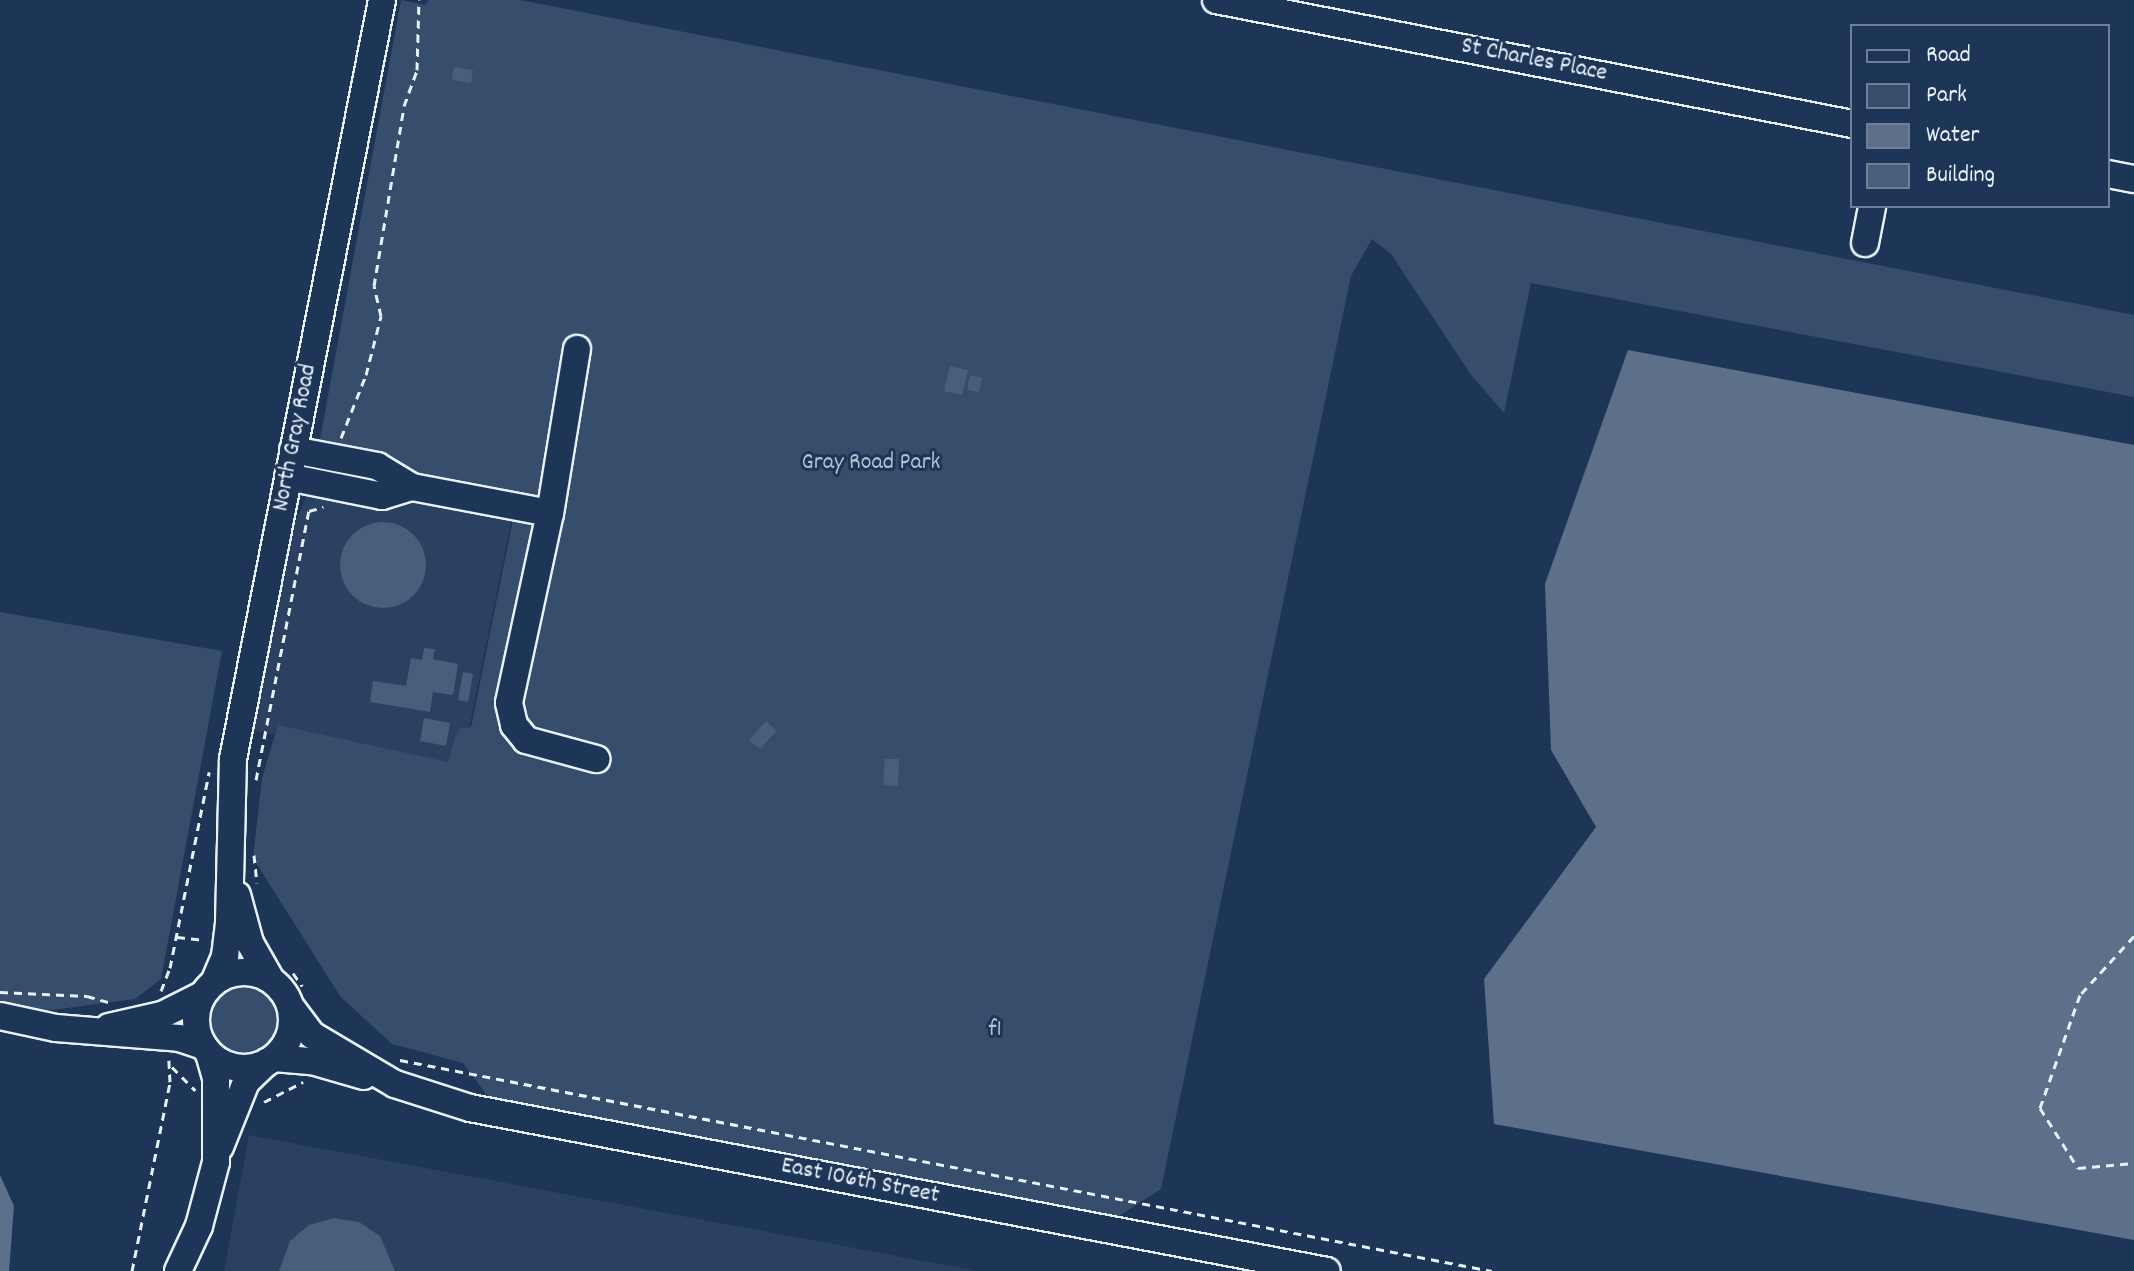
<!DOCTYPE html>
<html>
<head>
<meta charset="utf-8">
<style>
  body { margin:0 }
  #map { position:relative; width:2134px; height:1271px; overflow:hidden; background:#1d3557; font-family:Dekko,sans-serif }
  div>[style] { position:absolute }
  .built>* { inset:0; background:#2a4162 }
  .green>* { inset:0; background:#374d6c }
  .round { border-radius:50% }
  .water>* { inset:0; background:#5d7089 }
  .building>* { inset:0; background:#495e7a }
  .path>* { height:3px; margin-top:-1.5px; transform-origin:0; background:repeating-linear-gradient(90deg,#e8f1f8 0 8px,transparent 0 14px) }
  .roads { filter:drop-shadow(2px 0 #e8f1f8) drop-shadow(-2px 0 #e8f1f8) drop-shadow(0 2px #e8f1f8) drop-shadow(0 -2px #e8f1f8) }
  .minor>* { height:26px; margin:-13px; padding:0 13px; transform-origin:13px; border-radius:13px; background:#1d3557 }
  .minor>.ring { margin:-13px; padding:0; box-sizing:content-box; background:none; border:26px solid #1d3557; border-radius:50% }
  span { translate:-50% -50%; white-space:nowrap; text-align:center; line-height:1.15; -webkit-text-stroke:6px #1d3557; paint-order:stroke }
  .street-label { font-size:24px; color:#e8f1f8 }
  .park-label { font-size:24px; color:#b3c0ce }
  .legend { position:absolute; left:1850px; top:24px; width:260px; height:184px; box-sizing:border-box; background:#1d3557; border:2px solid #6e8097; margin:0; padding:10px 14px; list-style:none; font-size:24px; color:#e8f1f8 }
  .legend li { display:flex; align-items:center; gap:16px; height:40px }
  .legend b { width:40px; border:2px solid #6e8097 }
</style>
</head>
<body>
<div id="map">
  <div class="built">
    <div style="clip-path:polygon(308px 492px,380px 506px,422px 501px,512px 517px,461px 769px,250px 730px,284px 550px)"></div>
    <div style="clip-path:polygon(249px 1135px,977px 1271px,224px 1271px)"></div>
  </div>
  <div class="green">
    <div style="clip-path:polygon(401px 0,425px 5px,429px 0,520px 0,2134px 315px,2134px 397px,1531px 283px,1504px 413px,1471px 375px,1391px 254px,1372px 239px,1351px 276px,1161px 1189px,1105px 1225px,496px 1107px,463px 1063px,392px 1044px,340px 996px,253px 858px,262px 778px,278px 725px,448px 762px,458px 729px,471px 727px,514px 515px,422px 497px,311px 488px)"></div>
    <div style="clip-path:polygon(0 612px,222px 651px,161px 979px,135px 999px,14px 1015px,0 1012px)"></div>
    <div class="round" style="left:207px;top:984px;width:72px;height:72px"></div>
  </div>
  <div class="water">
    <div style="clip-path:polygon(1628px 350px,2134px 445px,2134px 1240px,1494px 1124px,1484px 979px,1596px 827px,1551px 750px,1545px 584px)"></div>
    <div style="clip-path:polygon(0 1175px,14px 1206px,9px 1271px,0 1271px)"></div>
  </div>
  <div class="building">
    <div style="clip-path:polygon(454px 67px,473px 70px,471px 83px,452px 80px)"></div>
    <div style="clip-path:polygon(950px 366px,968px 370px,962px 395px,944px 391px)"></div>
    <div style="clip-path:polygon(970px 375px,982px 378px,979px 392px,967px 390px)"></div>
    <div class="round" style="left:340px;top:522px;width:86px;height:86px"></div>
    <div style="clip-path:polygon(424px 648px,435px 649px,433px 659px,458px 664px,453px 695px,433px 692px,430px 712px,370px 702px,373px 681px,406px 686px,411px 658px,422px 660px)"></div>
    <div style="clip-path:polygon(463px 672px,473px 674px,468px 702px,458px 700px)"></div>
    <div style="clip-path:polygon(424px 718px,450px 723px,446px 746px,420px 741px)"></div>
    <div style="clip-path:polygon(766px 721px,776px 731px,760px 749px,749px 740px)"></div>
    <div style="clip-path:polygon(885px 759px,899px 759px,898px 786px,883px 785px)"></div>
    <div style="clip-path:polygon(334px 1218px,359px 1222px,380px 1236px,395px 1271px,279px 1271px,290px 1241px,309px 1225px)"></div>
  </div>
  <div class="path">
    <div style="left:341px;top:438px;width:68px;rotate:-68.4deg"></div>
    <div style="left:366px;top:375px;width:61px;rotate:-75.7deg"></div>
    <div style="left:381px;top:316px;width:31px;rotate:-103deg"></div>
    <div style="left:374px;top:286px;width:182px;rotate:-80.5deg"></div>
    <div style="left:404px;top:106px;width:38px;rotate:-70deg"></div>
    <div style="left:417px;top:70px;width:70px;rotate:-88.4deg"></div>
    <div style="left:256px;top:780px;width:274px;rotate:-78.9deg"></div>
    <div style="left:309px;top:511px;width:15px;rotate:-16deg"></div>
    <div style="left:254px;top:855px;width:28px;rotate:84deg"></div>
    <div style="left:2134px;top:936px;width:80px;rotate:132.5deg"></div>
    <div style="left:2080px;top:995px;width:120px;rotate:109.5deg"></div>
    <div style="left:2040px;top:1108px;width:71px;rotate:57.7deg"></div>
    <div style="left:2078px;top:1168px;width:56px;rotate:-5.1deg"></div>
    <div style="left:177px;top:937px;width:28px;rotate:6deg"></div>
    <div style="left:293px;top:973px;width:16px;rotate:55deg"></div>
    <div style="left:161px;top:991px;width:25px;rotate:-69deg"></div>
    <div style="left:170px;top:968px;width:200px;rotate:-78.7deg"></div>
    <div style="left:0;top:992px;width:87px;rotate:2.6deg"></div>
    <div style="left:87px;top:996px;width:25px;rotate:16deg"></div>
    <div style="left:400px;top:1060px;width:1112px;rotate:10.94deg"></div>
    <div style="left:172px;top:1067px;width:33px;rotate:45deg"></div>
    <div style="left:264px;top:1102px;width:44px;rotate:-27.1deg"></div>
    <div style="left:132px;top:1271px;width:193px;rotate:-78.6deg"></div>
    <div style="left:170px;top:1082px;width:22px;rotate:-93deg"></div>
  </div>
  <div class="roads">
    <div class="minor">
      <div style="left:1216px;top:0;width:648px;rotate:11.03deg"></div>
      <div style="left:2108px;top:174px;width:26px;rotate:11deg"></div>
      <div style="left:1865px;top:243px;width:38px;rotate:-79deg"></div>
      <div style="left:577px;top:349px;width:166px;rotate:99.3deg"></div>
      <div style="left:550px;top:513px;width:194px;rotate:102.2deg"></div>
      <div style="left:509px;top:703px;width:23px;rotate:77deg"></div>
      <div style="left:514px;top:725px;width:19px;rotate:51deg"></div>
      <div style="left:526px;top:740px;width:73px;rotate:15.2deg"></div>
      <div style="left:293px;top:450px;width:86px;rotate:10.8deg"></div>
      <div style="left:377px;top:466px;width:41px;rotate:31deg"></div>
      <div style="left:412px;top:487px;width:140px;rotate:10.7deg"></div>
      <div style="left:288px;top:477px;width:96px;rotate:11.4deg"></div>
      <div style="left:382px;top:496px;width:31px;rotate:-17deg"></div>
      <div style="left:237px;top:895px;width:50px;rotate:74.8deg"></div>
      <div style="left:250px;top:943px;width:40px;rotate:60.3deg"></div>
      <div class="ring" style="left:196px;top:972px;width:70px;height:70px"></div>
      <div style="left:215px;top:980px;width:26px;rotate:-67deg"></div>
      <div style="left:225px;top:956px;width:34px;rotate:-83deg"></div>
      <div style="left:229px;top:922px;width:163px;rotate:-88.6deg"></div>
      <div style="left:233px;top:759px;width:773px;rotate:-78.89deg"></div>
      <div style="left:291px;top:1007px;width:35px;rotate:53deg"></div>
      <div style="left:312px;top:1035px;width:96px;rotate:30.6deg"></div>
      <div style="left:395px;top:1084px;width:79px;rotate:17.7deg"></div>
      <div style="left:470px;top:1108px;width:872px;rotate:10.77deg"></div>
      <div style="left:0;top:1016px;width:57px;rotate:12.1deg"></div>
      <div style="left:56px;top:1028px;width:123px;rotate:4.6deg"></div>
      <div style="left:179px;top:1038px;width:26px;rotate:18deg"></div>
      <div style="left:109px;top:1027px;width:54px;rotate:-12.8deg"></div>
      <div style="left:162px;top:1015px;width:45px;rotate:-26.6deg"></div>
      <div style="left:274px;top:1058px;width:38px;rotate:5deg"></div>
      <div style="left:312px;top:1061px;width:54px;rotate:16.1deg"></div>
      <div style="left:220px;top:1147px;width:70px;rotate:-68.2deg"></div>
      <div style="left:246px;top:1082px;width:29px;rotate:-44deg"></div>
      <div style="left:178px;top:1271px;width:50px;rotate:-65deg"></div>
      <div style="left:199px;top:1226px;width:66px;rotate:-75.1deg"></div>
      <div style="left:216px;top:1162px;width:84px;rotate:-90deg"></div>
      <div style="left:216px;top:1078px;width:26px;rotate:-106deg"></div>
    </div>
  </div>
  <div class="street-label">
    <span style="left:1534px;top:61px;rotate:11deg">St Charles Place</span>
    <span style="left:296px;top:438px;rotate:-79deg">North Gray Road</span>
    <span style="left:860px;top:1182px;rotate:11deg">East 106th Street</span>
  </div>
  <div class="park-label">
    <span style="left:871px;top:464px">Gray Road Park</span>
    <span style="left:995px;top:1031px">f1</span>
  </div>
  <ul class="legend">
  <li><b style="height:10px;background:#1d3557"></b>Road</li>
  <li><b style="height:22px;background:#374d6c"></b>Park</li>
  <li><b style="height:22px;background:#5d7089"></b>Water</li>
  <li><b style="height:22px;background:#495e7a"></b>Building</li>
  </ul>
</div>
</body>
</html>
